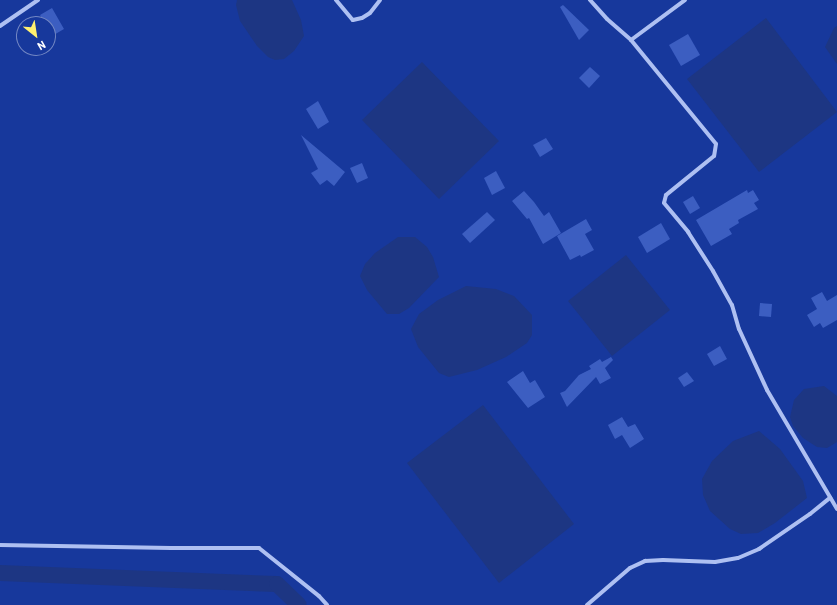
<!DOCTYPE html>
<html>
<head>
<meta charset="utf-8">
<style>
  body { margin:0 }
  #map { position:relative; width:837px; height:605px; overflow:hidden; background:#17389c; font-family:Barlow,sans-serif }
  div>[style] { position:absolute }
  .water>* { inset:0; background:#1d3683 }
  .canal>* { height:16px; margin:-8px; padding:0 8px; transform-origin:8px; border-radius:8px; background:#1d3683 }
  .building>* { inset:0; background:#3c5ec1 }
  .minor>* { height:4px; margin:-2px; padding:0 2px; transform-origin:2px; border-radius:2px; background:#aec0f2 }
  span { translate:-50% -50%; white-space:nowrap; text-align:center; line-height:1.15; -webkit-text-stroke:3px #17389c; paint-order:stroke }
  .north { position:absolute; left:16px; top:16px; width:40px; height:40px; box-sizing:border-box; background:#17389c; border:1px solid #7488c4; border-radius:50%; rotate:150deg; font-size:11px; font-weight:700; line-height:16px; text-align:center; color:#fff }
  .north::after { content:''; display:block; margin:auto; width:14px; height:18px; background:#fff06f; clip-path:polygon(50% 0,100% 100%,50% 72%,0 100%) }
</style>
</head>
<body>
<div id="map">
  <div class="water">
    <div style="clip-path:polygon(237px 0,292px 0,301px 20px,304px 36px,294px 51px,284px 59px,275px 60px,268px 57px,257px 46px,240px 21px,236px 5px)"></div>
    <div style="clip-path:polygon(766px 18px,837px 112px,759px 172px,687px 79px)"></div>
    <div style="clip-path:polygon(837px 26px,837px 64px,825px 47px,834px 28px)"></div>
    <div style="clip-path:polygon(422px 62px,499px 141px,439px 199px,362px 120px)"></div>
    <div style="clip-path:polygon(398px 237px,415px 237px,427px 247px,433px 257px,439px 277px,409px 308px,399px 314px,387px 314px,367px 290px,360px 276px,365px 264px,375px 253px)"></div>
    <div style="clip-path:polygon(626px 255px,670px 310px,612px 356px,568px 301px)"></div>
    <div style="clip-path:polygon(466px 286px,496px 289px,514px 296px,532px 315px,532px 335px,527px 343px,506px 357px,477px 370px,449px 377px,439px 373px,418px 347px,411px 329px,419px 314px,438px 300px)"></div>
    <div style="clip-path:polygon(824px 386px,837px 396px,837px 442px,827px 448px,817px 447px,803px 438px,793px 426px,790px 417px,794px 400px,804px 389px)"></div>
    <div style="clip-path:polygon(483px 405px,574px 524px,499px 583px,407px 463px)"></div>
    <div style="clip-path:polygon(759px 431px,780px 449px,803px 481px,807px 498px,775px 523px,758px 533px,741px 534px,730px 529px,710px 511px,703px 495px,702px 479px,712px 461px,733px 441px)"></div>
  </div>
  <div class="canal">
    <div style="left:0;top:573px;width:277px;rotate:2.3deg"></div>
    <div style="left:277px;top:584px;width:30px;rotate:44deg"></div>
  </div>
  <div class="building">
    <div style="clip-path:polygon(563px 5px,589px 30px,579px 40px,560px 7px)"></div>
    <div style="clip-path:polygon(52px 8px,64px 29px,52px 36px,48px 29px,48px 24px,45px 24px,40px 15px)"></div>
    <div style="clip-path:polygon(688px 34px,700px 55px,681px 66px,669px 45px)"></div>
    <div style="clip-path:polygon(590px 67px,600px 76px,589px 88px,579px 78px)"></div>
    <div style="clip-path:polygon(318px 101px,329px 122px,318px 129px,306px 109px)"></div>
    <div style="clip-path:polygon(301px 135px,345px 172px,334px 186px,327px 180px,320px 185px,311px 173px,318px 169px)"></div>
    <div style="clip-path:polygon(546px 138px,553px 149px,540px 157px,533px 145px)"></div>
    <div style="clip-path:polygon(362px 163px,368px 178px,357px 183px,350px 168px)"></div>
    <div style="clip-path:polygon(496px 171px,505px 188px,492px 195px,484px 178px)"></div>
    <div style="clip-path:polygon(747px 190px,748px 193px,753px 190px,759px 200px,754px 203px,758px 209px,738px 220px,739px 223px,729px 229px,732px 234px,711px 246px,696px 220px)"></div>
    <div style="clip-path:polygon(524px 191px,534px 202px,544px 216px,549px 212px,561px 233px,543px 244px,529px 218px,527px 219px,512px 201px)"></div>
    <div style="clip-path:polygon(693px 196px,700px 208px,690px 214px,683px 202px)"></div>
    <div style="clip-path:polygon(487px 212px,495px 220px,470px 243px,462px 234px)"></div>
    <div style="clip-path:polygon(586px 219px,592px 230px,585px 234px,594px 250px,581px 257px,580px 255px,570px 260px,557px 236px)"></div>
    <div style="clip-path:polygon(661px 223px,670px 239px,647px 253px,638px 237px)"></div>
    <div style="clip-path:polygon(822px 292px,827px 301px,837px 295px,837px 320px,823px 328px,820px 323px,814px 327px,807px 315px,817px 309px,811px 298px)"></div>
    <div style="clip-path:polygon(760px 303px,772px 304px,771px 317px,759px 316px)"></div>
    <div style="clip-path:polygon(720px 346px,727px 359px,714px 366px,707px 354px)"></div>
    <div style="clip-path:polygon(611px 357px,613px 360px,605px 368px,611px 378px,600px 384px,596px 377px,567px 407px,560px 393px,565px 391px,579px 375px,591px 369px,589px 366px,600px 359px,602px 362px)"></div>
    <div style="clip-path:polygon(523px 371px,530px 383px,535px 380px,545px 397px,528px 408px,507px 382px)"></div>
    <div style="clip-path:polygon(687px 372px,694px 381px,684px 387px,678px 378px)"></div>
    <div style="clip-path:polygon(622px 417px,628px 427px,635px 424px,644px 439px,630px 448px,622px 435px,615px 439px,608px 425px)"></div>
  </div>
  <div class="minor">
    <div style="left:336px;top:0;width:26px;rotate:50deg"></div>
    <div style="left:353px;top:20px;width:9px;rotate:-13deg"></div>
    <div style="left:362px;top:18px;width:9px;rotate:-32deg"></div>
    <div style="left:370px;top:13px;width:16px;rotate:-52deg"></div>
    <div style="left:590px;top:0;width:25px;rotate:48deg"></div>
    <div style="left:607px;top:19px;width:32px;rotate:41deg"></div>
    <div style="left:631px;top:40px;width:134px;rotate:50.7deg"></div>
    <div style="left:716px;top:144px;width:12px;rotate:99deg"></div>
    <div style="left:714px;top:156px;width:62px;rotate:140.9deg"></div>
    <div style="left:666px;top:195px;width:8px;rotate:104deg"></div>
    <div style="left:664px;top:203px;width:38px;rotate:50deg"></div>
    <div style="left:688px;top:232px;width:46px;rotate:57.3deg"></div>
    <div style="left:713px;top:271px;width:39px;rotate:61deg"></div>
    <div style="left:732px;top:305px;width:25px;rotate:74deg"></div>
    <div style="left:739px;top:329px;width:67px;rotate:65.3deg"></div>
    <div style="left:767px;top:390px;width:138px;rotate:59.5deg"></div>
    <div style="left:0;top:26px;width:46px;rotate:-34.4deg"></div>
    <div style="left:631px;top:40px;width:67px;rotate:-36.5deg"></div>
    <div style="left:0;top:545px;width:171px;rotate:1deg"></div>
    <div style="left:171px;top:548px;width:88px"></div>
    <div style="left:259px;top:548px;width:77px;rotate:38.7deg"></div>
    <div style="left:319px;top:596px;width:12px;rotate:48deg"></div>
    <div style="left:587px;top:605px;width:57px;rotate:-40.7deg"></div>
    <div style="left:630px;top:568px;width:17px;rotate:-25deg"></div>
    <div style="left:645px;top:561px;width:18px;rotate:-3deg"></div>
    <div style="left:663px;top:560px;width:52px;rotate:2.2deg"></div>
    <div style="left:715px;top:562px;width:23px;rotate:-10deg"></div>
    <div style="left:738px;top:558px;width:23px;rotate:-23deg"></div>
    <div style="left:759px;top:549px;width:62px;rotate:-34.5deg"></div>
    <div style="left:810px;top:514px;width:26px;rotate:-39deg"></div>
  </div>
  <div class="north">N</div>
</div>
</body>
</html>
